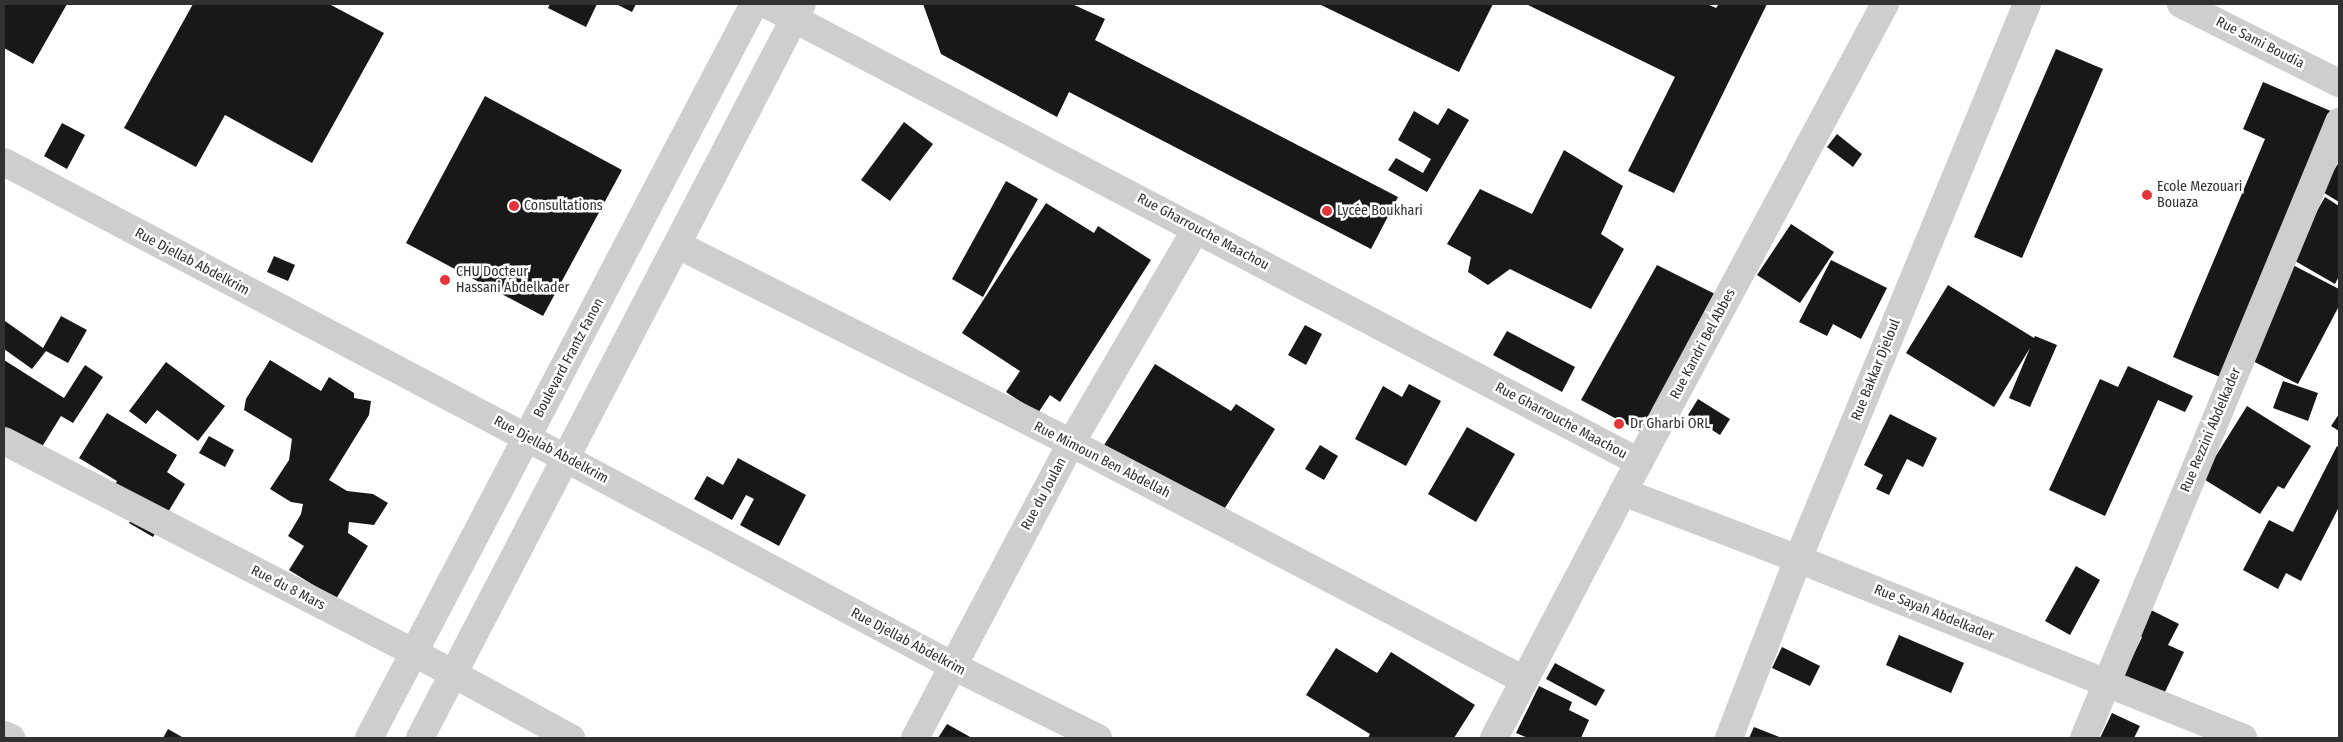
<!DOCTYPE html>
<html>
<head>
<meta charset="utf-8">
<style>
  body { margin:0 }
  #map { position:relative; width:2343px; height:742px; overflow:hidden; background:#fff; font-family:"Fira Sans Condensed",sans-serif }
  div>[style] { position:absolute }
  .building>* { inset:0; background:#181818 }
  .street>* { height:28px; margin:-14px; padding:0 14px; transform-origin:14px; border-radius:14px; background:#cecece }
  .dots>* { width:14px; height:14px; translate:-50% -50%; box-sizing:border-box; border:2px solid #fff; border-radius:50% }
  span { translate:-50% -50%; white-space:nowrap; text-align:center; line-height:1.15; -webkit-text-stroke:5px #fff; paint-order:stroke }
  .street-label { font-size:14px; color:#313131 }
  .poi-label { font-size:14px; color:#313131 }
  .left { translate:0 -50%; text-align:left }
  .frame { position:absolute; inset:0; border:5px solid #313131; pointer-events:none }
</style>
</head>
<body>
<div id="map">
  <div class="building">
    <div style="clip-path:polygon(5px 4px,67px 4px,33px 64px,4px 48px)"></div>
    <div style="clip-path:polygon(193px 4px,329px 4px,384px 33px,312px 163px,225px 115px,196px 167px,124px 128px)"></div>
    <div style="clip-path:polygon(550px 4px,597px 4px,586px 27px,548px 8px)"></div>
    <div style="clip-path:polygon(616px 4px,636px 4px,632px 12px)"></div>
    <div style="clip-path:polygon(923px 4px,1072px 4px,1105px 19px,1095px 40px,1398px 197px,1371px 249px,1069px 92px,1057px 117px,941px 54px)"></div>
    <div style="clip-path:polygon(1319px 4px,1493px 4px,1459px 72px)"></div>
    <div style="clip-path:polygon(1526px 4px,1707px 4px,1716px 8px,1719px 4px,1767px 4px,1674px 193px,1628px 171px,1675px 77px)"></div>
    <div style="clip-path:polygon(2056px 49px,2103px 69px,2022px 258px,1974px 237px)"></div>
    <div style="clip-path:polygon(2263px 82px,2333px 112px,2220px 377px,2173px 357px,2265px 139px,2243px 129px)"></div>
    <div style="clip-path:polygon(485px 96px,622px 170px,543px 316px,406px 243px)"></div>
    <div style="clip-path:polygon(1448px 108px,1469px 120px,1427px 192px,1388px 170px,1396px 158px,1423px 173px,1431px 159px,1398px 140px,1414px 111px,1438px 125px)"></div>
    <div style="clip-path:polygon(904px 122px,933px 144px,890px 201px,861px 180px)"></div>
    <div style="clip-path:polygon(62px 123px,85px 135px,67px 169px,44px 156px)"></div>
    <div style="clip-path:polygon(1837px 134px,1862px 154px,1853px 167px,1827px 147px)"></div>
    <div style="clip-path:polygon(1564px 150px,1623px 186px,1601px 234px,1624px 249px,1591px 309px,1510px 269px,1488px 285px,1468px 272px,1471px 257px,1447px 244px,1480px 189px,1532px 214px)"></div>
    <div style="clip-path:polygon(2339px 162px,2339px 202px,2321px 191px)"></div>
    <div style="clip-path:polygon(1006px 181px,1038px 199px,983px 297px,952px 279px)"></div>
    <div style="clip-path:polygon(2325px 197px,2339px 206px,2339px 276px,2335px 284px,2290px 258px)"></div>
    <div style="clip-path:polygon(1046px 203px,1094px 233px,1098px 226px,1151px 260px,1060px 402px,1050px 395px,1038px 413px,1006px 392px,1020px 371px,962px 333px)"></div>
    <div style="clip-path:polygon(1791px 224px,1834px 252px,1800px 303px,1757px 275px)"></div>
    <div style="clip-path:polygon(274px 256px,295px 265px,288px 281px,267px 272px)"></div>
    <div style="clip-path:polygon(1831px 260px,1887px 288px,1861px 339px,1833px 324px,1827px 336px,1799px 322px)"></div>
    <div style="clip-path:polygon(2289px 263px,2339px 289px,2339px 306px,2298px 384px,2241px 355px)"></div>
    <div style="clip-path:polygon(1657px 265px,1717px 295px,1643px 433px,1581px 400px)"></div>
    <div style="clip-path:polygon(1948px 285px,2034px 338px,2035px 336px,2057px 345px,2030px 407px,2009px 398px,2030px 348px,1994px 407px,1906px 353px)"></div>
    <div style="clip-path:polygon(61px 316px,87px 330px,68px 363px,46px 351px,32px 369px,4px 349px,5px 321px,43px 348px)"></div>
    <div style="clip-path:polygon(1305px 325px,1322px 334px,1306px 365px,1288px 355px)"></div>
    <div style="clip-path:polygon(1507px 331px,1575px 367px,1562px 392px,1493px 355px)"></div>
    <div style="clip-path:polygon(4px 360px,64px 398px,85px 365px,103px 377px,73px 423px,61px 416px,40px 450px,4px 427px)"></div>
    <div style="clip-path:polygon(270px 360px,321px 391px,329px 377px,354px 393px,354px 398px,371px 401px,369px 415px,329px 480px,347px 491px,373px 494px,388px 503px,374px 525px,349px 522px,348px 533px,368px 546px,336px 599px,289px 570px,304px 546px,288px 536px,301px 514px,303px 504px,291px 502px,270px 489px,289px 460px,292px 439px,244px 410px,246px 399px)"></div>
    <div style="clip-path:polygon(166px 362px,225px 406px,198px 441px,157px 410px,146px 424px,129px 411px)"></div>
    <div style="clip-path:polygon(1155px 364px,1231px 411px,1236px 404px,1275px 429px,1216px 522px,1101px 450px)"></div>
    <div style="clip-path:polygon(2128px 366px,2193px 396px,2185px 412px,2158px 400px,2105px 516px,2049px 490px,2100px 379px,2118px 387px)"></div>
    <div style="clip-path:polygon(2283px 381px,2318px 393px,2308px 421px,2273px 408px)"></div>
    <div style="clip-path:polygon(1409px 384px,1441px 401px,1406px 466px,1355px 439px,1383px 386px,1402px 397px)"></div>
    <div style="clip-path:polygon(1698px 399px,1730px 419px,1720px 435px,1688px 415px)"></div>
    <div style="clip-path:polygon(2247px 406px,2311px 446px,2284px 489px,2278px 486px,2260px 514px,2202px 478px)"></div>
    <div style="clip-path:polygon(107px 413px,177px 455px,167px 472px,185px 484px,153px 537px,129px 523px,136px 511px,109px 495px,117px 481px,79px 458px)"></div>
    <div style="clip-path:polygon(1890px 414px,1937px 438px,1923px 467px,1907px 459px,1889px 495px,1876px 489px,1883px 475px,1864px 465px)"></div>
    <div style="clip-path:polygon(2339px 414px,2339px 431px,2331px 426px)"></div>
    <div style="clip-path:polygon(1467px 427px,1515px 454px,1476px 522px,1428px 494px)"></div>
    <div style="clip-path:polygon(209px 436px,234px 450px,225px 467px,199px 453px)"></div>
    <div style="clip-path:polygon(1320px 445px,1338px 456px,1324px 480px,1305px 469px)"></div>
    <div style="clip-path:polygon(2337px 446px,2339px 448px,2339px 507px,2301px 581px,2286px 573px,2278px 589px,2243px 570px,2269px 520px,2293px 532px)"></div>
    <div style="clip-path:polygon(738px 458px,806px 495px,779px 546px,740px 525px,754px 499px,746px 495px,732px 520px,694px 499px,707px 476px,723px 485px)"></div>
    <div style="clip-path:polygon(2076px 566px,2100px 580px,2070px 635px,2045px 621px)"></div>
    <div style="clip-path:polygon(2147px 608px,2179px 624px,2168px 645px,2184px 652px,2154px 715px,2114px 695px,2142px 637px,2134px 633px)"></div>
    <div style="clip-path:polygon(1899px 635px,1964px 663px,1951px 693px,1886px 665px)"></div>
    <div style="clip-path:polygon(1782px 647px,1820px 666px,1810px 686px,1772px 668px)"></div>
    <div style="clip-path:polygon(1336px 648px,1377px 673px,1391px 652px,1475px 705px,1454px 738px,1368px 738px,1370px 734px,1306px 695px)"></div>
    <div style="clip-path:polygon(1555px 663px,1605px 690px,1596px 706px,1546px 679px)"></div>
    <div style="clip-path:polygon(1539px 686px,1572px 702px,1569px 710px,1589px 720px,1581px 738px,1528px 738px,1516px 733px)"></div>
    <div style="clip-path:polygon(2112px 713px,2140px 726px,2134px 738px,2100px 738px)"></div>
    <div style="clip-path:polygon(947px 724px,972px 738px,938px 738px)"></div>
    <div style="clip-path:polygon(1754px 727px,1782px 738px,1749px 738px)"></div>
    <div style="clip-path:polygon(168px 729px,182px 737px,181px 738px,163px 738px)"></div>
  </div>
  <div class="street">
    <div style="left:766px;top:4px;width:986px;rotate:27.68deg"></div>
    <div style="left:2181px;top:4px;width:177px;rotate:26.6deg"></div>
    <div style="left:4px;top:162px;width:634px;rotate:27.82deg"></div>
    <div style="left:565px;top:458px;width:440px;rotate:28.2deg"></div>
    <div style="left:953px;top:666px;width:162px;rotate:26.4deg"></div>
    <div style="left:678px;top:245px;width:440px;rotate:26.7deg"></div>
    <div style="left:1071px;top:443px;width:511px;rotate:27.62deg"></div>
    <div style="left:4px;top:441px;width:462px;rotate:27.3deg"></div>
    <div style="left:415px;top:653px;width:178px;rotate:28.6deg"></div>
    <div style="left:1623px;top:492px;width:187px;rotate:20.9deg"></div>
    <div style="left:1798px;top:559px;width:480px;rotate:21.9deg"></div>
    <div style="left:4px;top:735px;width:8px;rotate:23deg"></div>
    <div style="left:369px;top:738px;width:829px;rotate:-62.32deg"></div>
    <div style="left:420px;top:738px;width:827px;rotate:-62.51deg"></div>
    <div style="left:915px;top:738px;width:334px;rotate:-62.1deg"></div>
    <div style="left:1071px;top:443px;width:248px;rotate:-59.7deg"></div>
    <div style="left:1494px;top:738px;width:278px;rotate:-62.3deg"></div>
    <div style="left:1623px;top:492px;width:554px;rotate:-61.77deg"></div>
    <div style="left:1729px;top:738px;width:192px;rotate:-68.9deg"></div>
    <div style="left:1798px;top:559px;width:600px;rotate:-67.58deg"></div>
    <div style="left:2084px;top:738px;width:667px;rotate:-67.51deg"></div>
  </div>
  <div class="dots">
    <div style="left:2147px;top:195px;background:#e4363a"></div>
    <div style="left:514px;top:206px;background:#e4363a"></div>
    <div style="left:1327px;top:211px;background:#e4363a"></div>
    <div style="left:445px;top:280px;background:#e4363a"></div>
    <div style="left:1619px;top:424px;background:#e4363a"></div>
  </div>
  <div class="street-label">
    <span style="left:2260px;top:43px;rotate:27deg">Rue Sami Boudia</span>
    <span style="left:1203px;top:232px;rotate:28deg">Rue Gharrouche Maachou</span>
    <span style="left:192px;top:262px;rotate:28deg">Rue Djellab Abdelkrim</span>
    <span style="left:1703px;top:344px;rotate:-62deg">Rue Kandri Bel Abbes</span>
    <span style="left:569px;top:358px;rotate:-62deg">Boulevard Frantz Fanon</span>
    <span style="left:1876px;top:370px;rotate:-68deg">Rue Bakkar Djeloul</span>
    <span style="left:1561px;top:421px;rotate:28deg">Rue Gharrouche Maachou</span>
    <span style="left:2211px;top:430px;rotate:-67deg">Rue Rezzini Abdelkader</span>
    <span style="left:551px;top:450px;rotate:28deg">Rue Djellab Abdelkrim</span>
    <span style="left:1102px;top:460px;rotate:27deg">Rue Mimoun Ben Abdellah</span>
    <span style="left:1044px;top:494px;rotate:-62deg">Rue du Joulan</span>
    <span style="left:288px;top:588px;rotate:27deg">Rue du 8 Mars</span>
    <span style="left:1934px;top:613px;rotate:22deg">Rue Sayah Abdelkader</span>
    <span style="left:908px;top:642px;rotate:28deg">Rue Djellab Abdelkrim</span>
  </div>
  <div class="poi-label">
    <span class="left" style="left:2157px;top:195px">Ecole Mezouari<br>Bouaza</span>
    <span class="left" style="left:524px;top:206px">Consultations</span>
    <span class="left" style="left:1337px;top:211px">Lycée Boukhari</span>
    <span class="left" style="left:456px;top:280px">CHU Docteur<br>Hassani Abdelkader</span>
    <span class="left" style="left:1630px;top:424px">Dr Gharbi ORL</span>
  </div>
  <div class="frame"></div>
</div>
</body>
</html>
